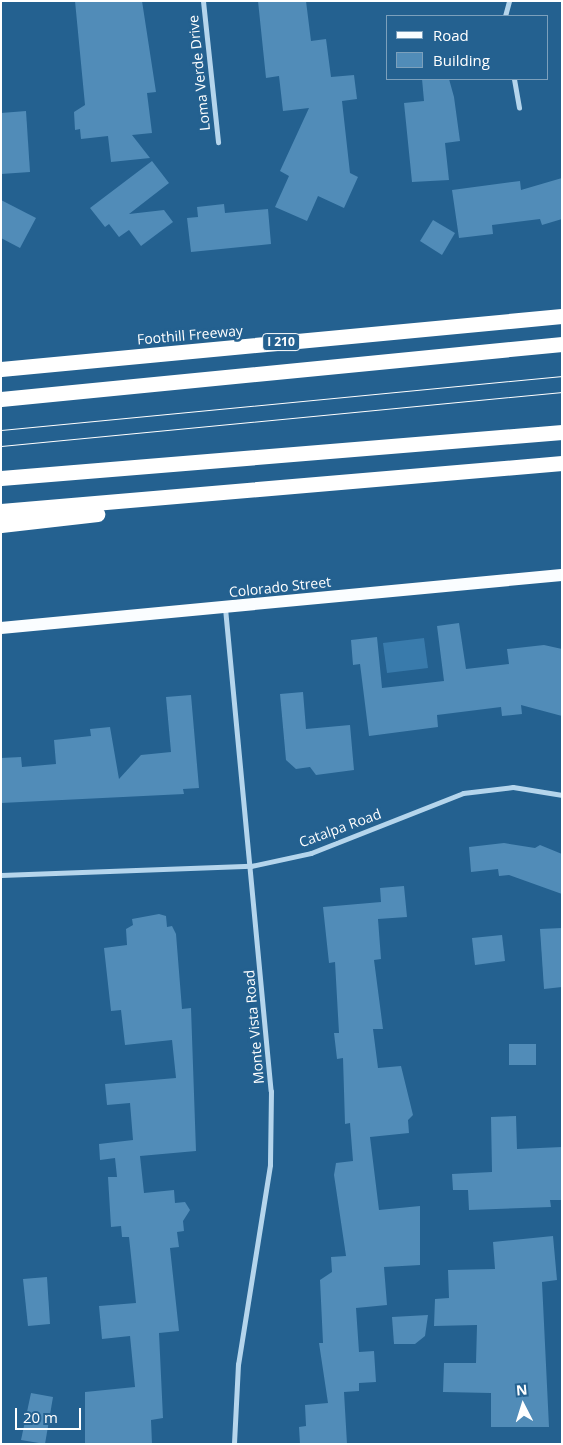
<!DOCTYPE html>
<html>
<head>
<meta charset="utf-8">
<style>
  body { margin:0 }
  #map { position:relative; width:563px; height:1445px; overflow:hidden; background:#246190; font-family:"Open Sans",sans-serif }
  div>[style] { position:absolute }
  .green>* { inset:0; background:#397bac }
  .building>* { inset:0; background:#518cb8 }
  .street>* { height:5px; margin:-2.5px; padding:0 2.5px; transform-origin:2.5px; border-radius:2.5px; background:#b5d5ec }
  .primary>* { height:12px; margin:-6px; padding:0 6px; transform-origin:6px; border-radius:6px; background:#fafdff }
  .highway>* { height:15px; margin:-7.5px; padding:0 7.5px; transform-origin:7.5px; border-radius:7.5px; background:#fff }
  .tram>* { height:1px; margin:-0.5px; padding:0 0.5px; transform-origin:0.5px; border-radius:0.5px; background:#fff }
  span { translate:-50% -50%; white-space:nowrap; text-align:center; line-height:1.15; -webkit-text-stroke:5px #246190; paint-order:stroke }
  .shield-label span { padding:1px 4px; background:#246190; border:1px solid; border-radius:4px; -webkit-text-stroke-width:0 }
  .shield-label { font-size:12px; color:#fff; font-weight:700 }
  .street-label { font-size:14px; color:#fff }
  .frame { position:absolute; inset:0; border:2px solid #fff; pointer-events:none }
  .legend { position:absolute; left:386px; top:15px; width:162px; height:65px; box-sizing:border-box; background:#246190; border:1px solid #7ca0bc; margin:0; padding:6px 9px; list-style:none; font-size:15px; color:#fff }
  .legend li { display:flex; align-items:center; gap:10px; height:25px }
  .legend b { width:25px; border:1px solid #7ca0bc }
  .north { position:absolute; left:498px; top:1380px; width:50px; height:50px; -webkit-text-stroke:4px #246190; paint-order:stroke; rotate:355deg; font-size:14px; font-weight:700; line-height:20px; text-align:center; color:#fff }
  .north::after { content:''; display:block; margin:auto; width:18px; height:22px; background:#fff; clip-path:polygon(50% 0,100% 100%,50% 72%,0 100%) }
  .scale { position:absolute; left:15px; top:1408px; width:66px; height:22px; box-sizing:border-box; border:2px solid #fff; border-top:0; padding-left:6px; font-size:15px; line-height:18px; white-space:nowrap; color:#fff; -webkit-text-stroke:4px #246190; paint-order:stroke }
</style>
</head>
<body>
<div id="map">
  <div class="green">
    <div style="clip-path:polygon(424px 638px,428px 668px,387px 673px,383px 643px)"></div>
  </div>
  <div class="building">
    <div style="clip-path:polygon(75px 1px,142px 1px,156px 92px,147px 93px,152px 133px,132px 135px,150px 158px,111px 162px,108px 136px,81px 139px,80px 129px,75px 130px,74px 112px,85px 105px)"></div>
    <div style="clip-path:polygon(258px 1px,306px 1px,311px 41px,326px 39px,331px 77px,354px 75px,357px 99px,342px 101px,350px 173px,358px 177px,344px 208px,318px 196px,307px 221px,275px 207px,289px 176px,280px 171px,309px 108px,283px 111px,279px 76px,266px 78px)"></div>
    <div style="clip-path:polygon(422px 79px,449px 79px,454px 97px,460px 141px,445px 143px,449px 180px,412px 182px,404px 103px,424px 101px)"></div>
    <div style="clip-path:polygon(26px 111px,30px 172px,1px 174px,1px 113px)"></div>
    <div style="clip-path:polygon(152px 161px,169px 183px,129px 214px,164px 210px,173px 222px,141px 246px,129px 230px,119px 237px,109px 224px,105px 227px,90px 208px)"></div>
    <div style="clip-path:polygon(562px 178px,562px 219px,542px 225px,540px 219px,492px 225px,493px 234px,459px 238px,452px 190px,520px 181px,521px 190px)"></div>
    <div style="clip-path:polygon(1px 200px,36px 218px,20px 248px,1px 238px)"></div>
    <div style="clip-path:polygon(224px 204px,225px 213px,268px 209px,271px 244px,191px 252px,187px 218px,198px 217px,197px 207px)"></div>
    <div style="clip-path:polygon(433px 220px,455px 233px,442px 255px,420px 241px)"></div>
    <div style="clip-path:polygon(459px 623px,466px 669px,509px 664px,507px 649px,544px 645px,562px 649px,562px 716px,521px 705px,522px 714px,502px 716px,501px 707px,437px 715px,438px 727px,369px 736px,360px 664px,353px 665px,351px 640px,377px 637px,382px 688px,444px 681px,437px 626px)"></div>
    <div style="clip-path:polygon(303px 692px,306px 729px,350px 725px,354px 770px,316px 775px,310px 767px,296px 769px,286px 760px,280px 694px)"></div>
    <div style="clip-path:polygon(191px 695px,199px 788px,183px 789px,184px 794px,1px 803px,1px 758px,21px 757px,22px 767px,56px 764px,54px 740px,91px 736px,90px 729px,110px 727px,119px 779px,141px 755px,171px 752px,166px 697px)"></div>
    <div style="clip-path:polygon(504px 843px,535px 848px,540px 845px,562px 854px,562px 894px,509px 875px,499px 876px,498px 869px,471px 872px,469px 847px)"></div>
    <div style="clip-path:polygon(404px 886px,407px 917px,378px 919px,381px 959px,374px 960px,383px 1029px,373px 1029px,378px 1068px,401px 1066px,413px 1115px,408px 1120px,409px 1133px,370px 1137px,379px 1210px,420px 1206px,420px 1265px,384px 1267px,387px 1305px,356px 1308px,359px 1352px,374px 1351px,376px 1382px,359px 1383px,359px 1391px,344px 1392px,347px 1444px,300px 1444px,299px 1427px,306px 1426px,305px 1405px,328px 1403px,319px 1343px,323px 1343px,320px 1280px,332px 1272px,331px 1257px,346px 1256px,334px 1175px,336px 1163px,353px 1161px,350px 1123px,345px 1124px,343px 1058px,337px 1059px,334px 1033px,339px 1033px,335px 962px,329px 963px,323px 907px,381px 902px,380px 888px)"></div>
    <div style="clip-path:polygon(159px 914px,166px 916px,167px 927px,172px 926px,176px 934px,182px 1009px,191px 1008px,196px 1151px,140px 1156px,144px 1193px,174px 1190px,175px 1203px,185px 1202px,190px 1210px,183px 1221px,184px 1231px,177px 1232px,179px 1247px,170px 1248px,179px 1331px,159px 1333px,163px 1418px,151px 1420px,152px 1444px,85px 1444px,85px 1392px,135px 1387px,130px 1336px,102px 1339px,99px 1306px,136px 1303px,129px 1237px,122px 1237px,121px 1226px,111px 1227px,108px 1177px,117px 1177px,115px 1158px,100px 1160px,99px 1144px,133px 1140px,130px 1103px,107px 1105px,105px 1084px,176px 1078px,172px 1040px,125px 1045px,121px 1010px,111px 1011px,104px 948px,127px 945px,126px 929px,133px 925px,132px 919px)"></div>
    <div style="clip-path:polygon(562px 928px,562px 987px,544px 989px,540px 929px)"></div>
    <div style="clip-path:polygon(502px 935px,505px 961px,475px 965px,472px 938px)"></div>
    <div style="clip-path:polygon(509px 1044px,536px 1044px,536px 1065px,509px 1065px)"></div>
    <div style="clip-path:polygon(516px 1116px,517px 1149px,562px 1147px,562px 1200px,550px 1200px,551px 1207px,469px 1210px,468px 1190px,453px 1190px,452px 1174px,492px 1172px,491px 1117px)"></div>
    <div style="clip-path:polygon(553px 1236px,557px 1280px,542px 1282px,549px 1427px,491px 1427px,491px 1393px,443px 1392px,444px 1363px,476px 1363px,477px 1325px,434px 1326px,435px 1299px,449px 1298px,448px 1270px,495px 1269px,493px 1242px)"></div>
    <div style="clip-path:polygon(47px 1277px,50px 1324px,28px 1326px,23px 1279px)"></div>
    <div style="clip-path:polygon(428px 1315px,425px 1336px,415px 1344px,394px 1344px,392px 1317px)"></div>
    <div style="clip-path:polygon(31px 1393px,53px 1397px,45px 1444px,21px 1440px)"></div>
  </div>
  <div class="street">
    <div style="left:203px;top:1px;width:142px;rotate:83.9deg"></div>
    <div style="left:505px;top:16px;width:16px;rotate:-75deg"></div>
    <div style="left:514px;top:79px;width:29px;rotate:80deg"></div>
    <div style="left:225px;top:608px;width:485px;rotate:84.6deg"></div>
    <div style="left:271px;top:1091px;width:74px;rotate:90.8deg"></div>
    <div style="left:270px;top:1165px;width:202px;rotate:99.1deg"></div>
    <div style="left:238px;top:1364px;width:80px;rotate:92.9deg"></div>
    <div style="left:1px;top:875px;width:250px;rotate:-2.1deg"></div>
    <div style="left:251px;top:866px;width:61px;rotate:-12.2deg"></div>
    <div style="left:311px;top:853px;width:163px;rotate:-21.5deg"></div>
    <div style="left:463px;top:793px;width:50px;rotate:-6.8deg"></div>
    <div style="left:513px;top:787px;width:50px;rotate:9.3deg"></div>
  </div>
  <div class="primary">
    <div style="left:1px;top:628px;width:563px;rotate:-5.4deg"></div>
  </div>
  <div class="highway">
    <div style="left:1px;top:369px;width:563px;rotate:-5.4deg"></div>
    <div style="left:1px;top:399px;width:564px;rotate:-5.6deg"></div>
    <div style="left:1px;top:478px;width:563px;rotate:-4.69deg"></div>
    <div style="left:1px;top:511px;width:563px;rotate:-4.89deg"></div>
    <div style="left:1px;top:525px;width:97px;rotate:-6.5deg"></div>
  </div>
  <div class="tram">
    <div style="left:1px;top:430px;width:564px;rotate:-5.5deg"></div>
    <div style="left:1px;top:446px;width:564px;rotate:-5.5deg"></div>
  </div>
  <div class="shield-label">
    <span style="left:281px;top:342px">I 210</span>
  </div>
  <div class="street-label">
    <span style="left:199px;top:73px;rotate:-96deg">Loma Verde Drive</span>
    <span style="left:190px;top:335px;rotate:-5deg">Foothill Freeway</span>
    <span style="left:280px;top:587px;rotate:-6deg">Colorado Street</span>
    <span style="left:340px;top:828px;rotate:-20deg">Catalpa Road</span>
    <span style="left:254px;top:1027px;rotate:-95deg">Monte Vista Road</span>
  </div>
  <div class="frame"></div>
  <ul class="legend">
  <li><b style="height:6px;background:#fafdff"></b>Road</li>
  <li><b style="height:14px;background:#518cb8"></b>Building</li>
  </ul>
  <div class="north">N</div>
  <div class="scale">20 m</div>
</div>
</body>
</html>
